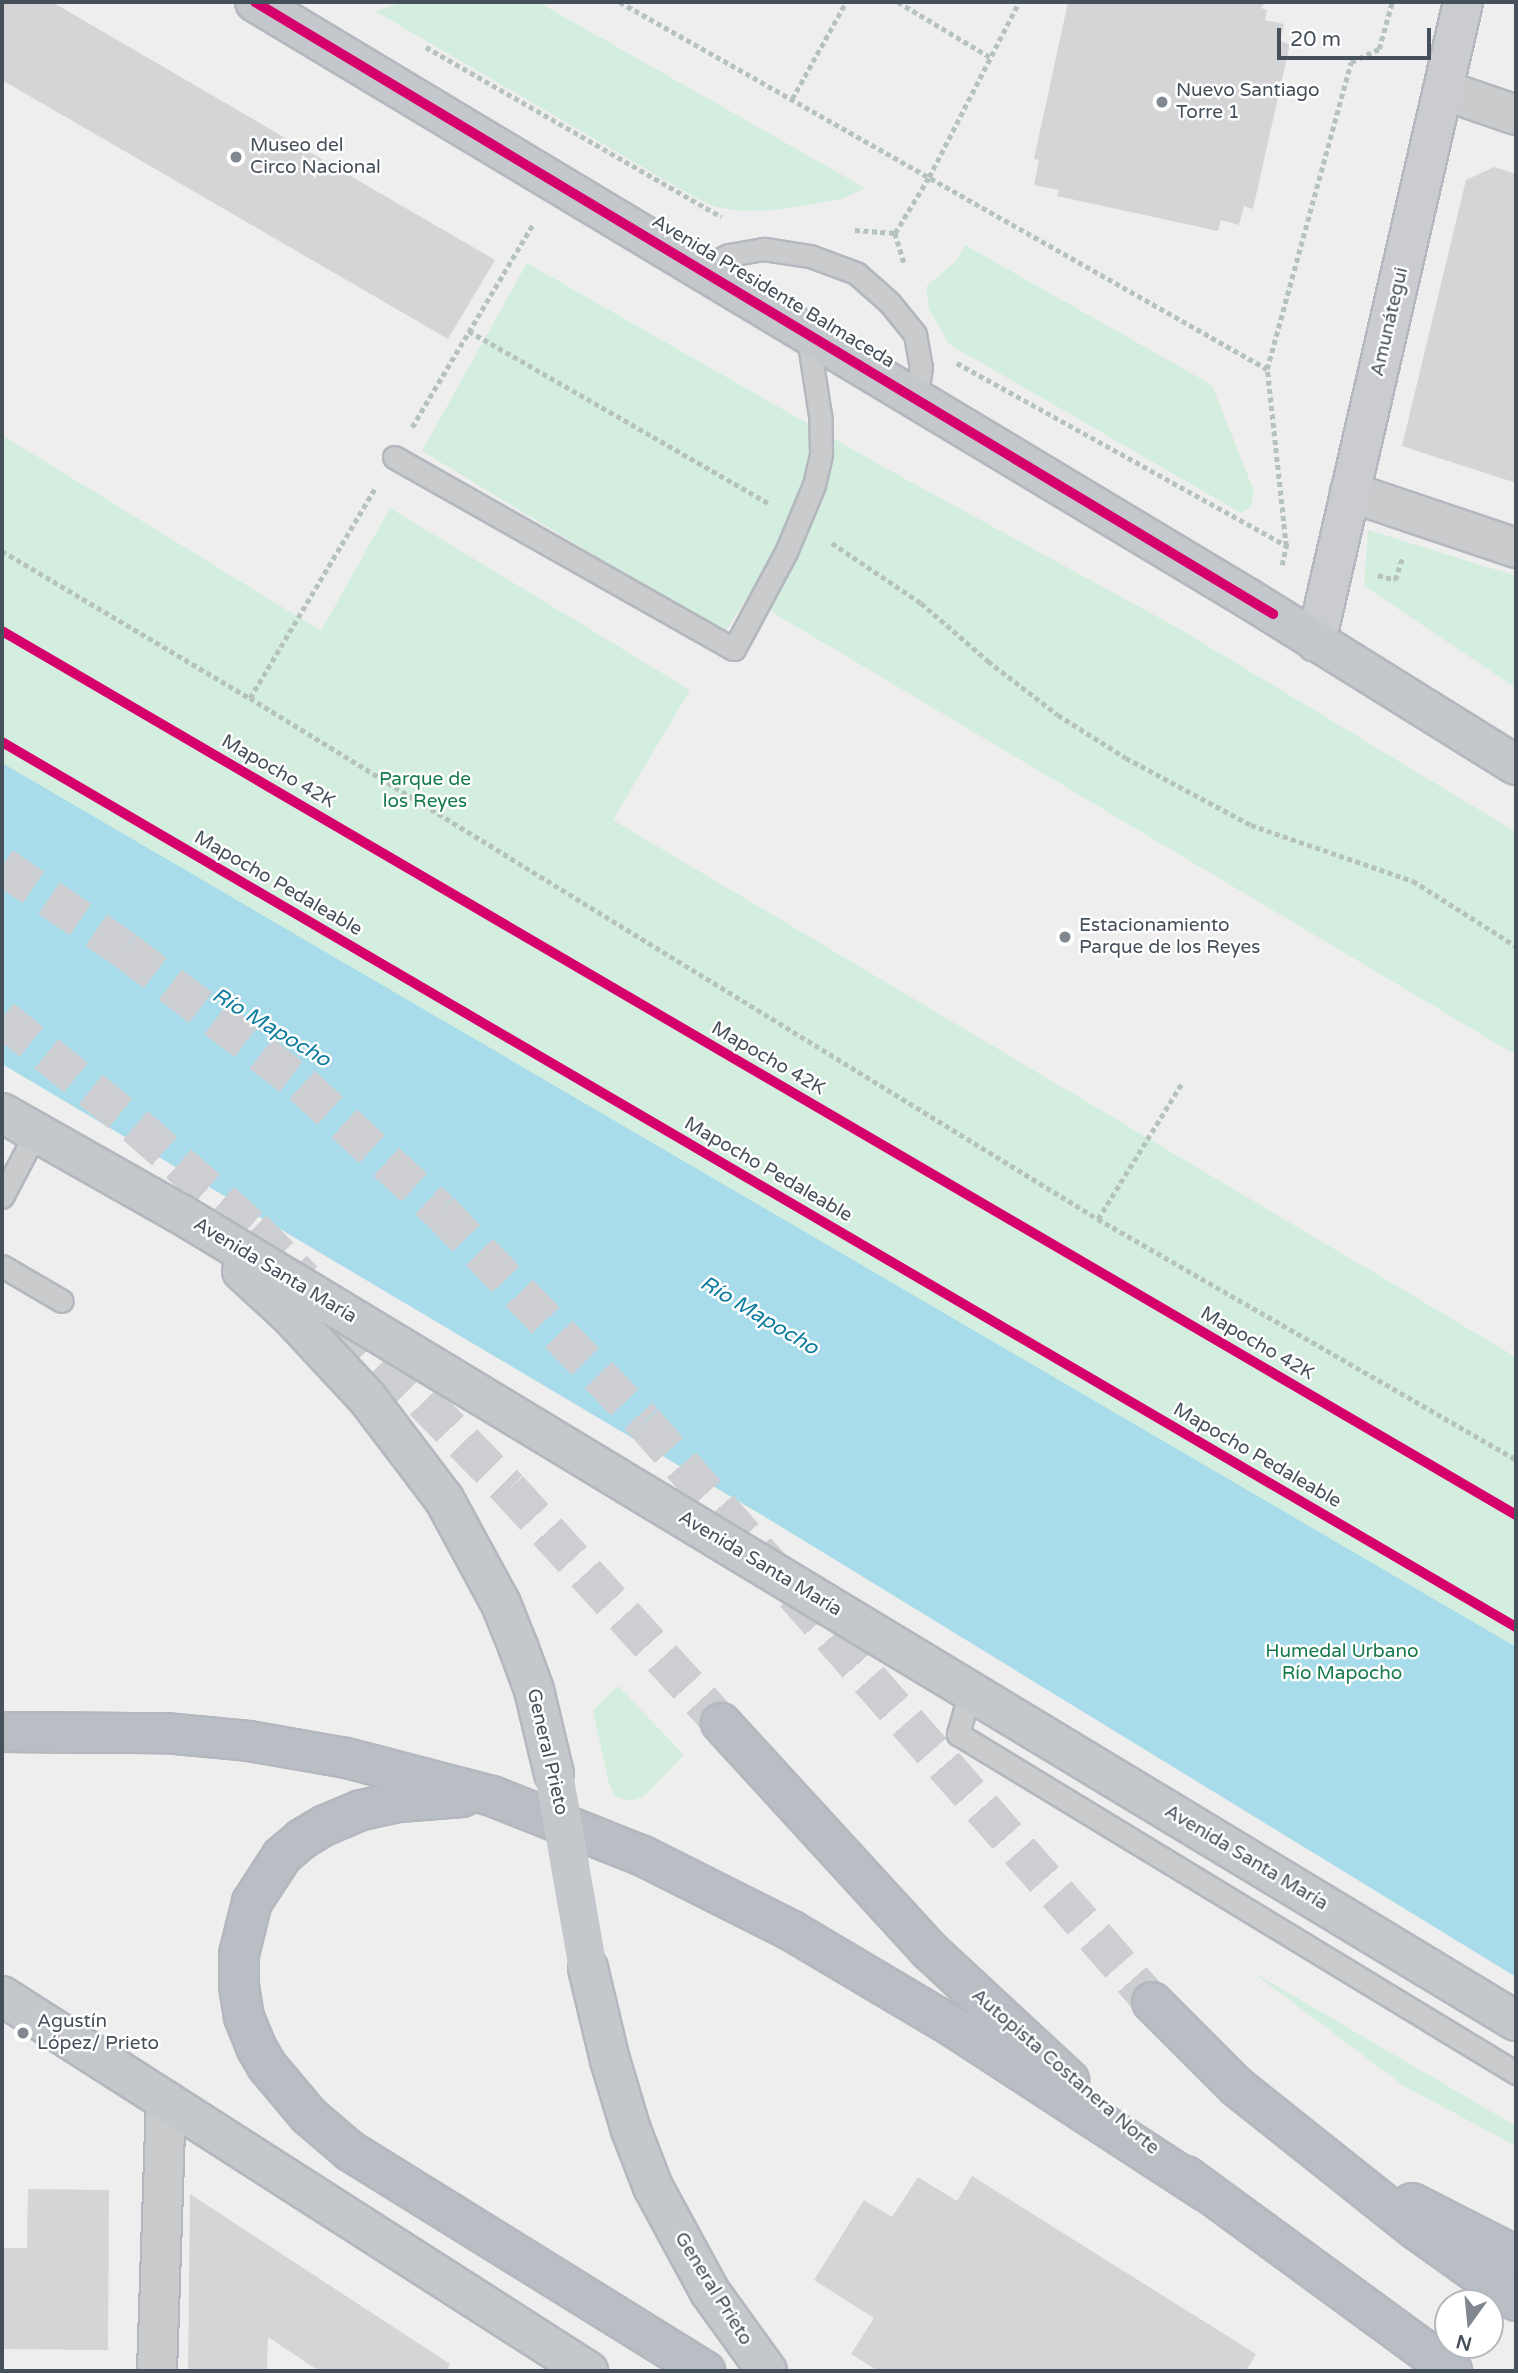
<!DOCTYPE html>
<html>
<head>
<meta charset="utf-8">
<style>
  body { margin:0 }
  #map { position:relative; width:1518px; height:2373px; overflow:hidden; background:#efeeee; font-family:"Varela Round",sans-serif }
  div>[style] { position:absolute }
  .green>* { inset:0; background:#d3eede }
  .water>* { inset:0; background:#a8dceb }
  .building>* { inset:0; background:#d5d5d7 }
  .highway-tunnel>* { height:38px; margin-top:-19px; transform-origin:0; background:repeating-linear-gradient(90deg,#cdced1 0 38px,transparent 0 57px) }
  .path>* { height:4.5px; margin-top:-2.25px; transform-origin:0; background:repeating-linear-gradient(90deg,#b6c2be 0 5px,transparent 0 8.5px) }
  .roads { filter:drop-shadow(2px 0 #b4b8be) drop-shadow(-2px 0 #b4b8be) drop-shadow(0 2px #b4b8be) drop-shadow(0 -2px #b4b8be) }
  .lane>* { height:21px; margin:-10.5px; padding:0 10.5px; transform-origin:10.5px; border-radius:10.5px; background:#c9cbcd }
  .street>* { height:38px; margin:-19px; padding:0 19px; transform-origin:19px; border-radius:19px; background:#c9cbcd }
  .secondary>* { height:38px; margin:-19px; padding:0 19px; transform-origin:19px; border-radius:19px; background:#cacccf }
  .primary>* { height:38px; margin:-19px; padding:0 19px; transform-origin:19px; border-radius:19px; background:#c4c8cc }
  .highway>* { height:38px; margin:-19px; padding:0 19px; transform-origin:19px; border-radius:19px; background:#b9bec4 }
  .primary-bridge>* { height:38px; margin:-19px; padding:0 19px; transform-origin:19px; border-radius:19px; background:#c4c8cc }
  .cycleway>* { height:10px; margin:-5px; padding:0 5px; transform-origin:5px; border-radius:5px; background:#d6006c }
  .dots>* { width:19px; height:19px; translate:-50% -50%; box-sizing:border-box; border:4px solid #fff; border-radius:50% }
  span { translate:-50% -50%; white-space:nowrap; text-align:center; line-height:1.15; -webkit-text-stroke:5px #fff; paint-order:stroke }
  .poi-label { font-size:19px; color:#46505b }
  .left { translate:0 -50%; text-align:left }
  .street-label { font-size:19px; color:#46505b }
  .park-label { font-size:19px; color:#187b4c }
  .water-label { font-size:21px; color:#0e7c9f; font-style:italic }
  .frame { position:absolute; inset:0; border:4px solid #46505b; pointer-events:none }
  .north { position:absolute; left:1434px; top:2289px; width:70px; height:70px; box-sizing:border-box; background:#fff; border:2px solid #b5b9bd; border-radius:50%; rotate:195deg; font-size:19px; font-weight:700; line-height:28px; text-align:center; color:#46505b }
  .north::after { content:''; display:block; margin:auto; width:24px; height:32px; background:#81878e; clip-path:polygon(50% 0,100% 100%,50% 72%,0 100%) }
  .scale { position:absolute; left:1277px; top:28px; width:154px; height:32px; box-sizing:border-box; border:4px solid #46505b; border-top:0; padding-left:9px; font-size:21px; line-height:24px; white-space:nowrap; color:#46505b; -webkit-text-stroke:5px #fff; paint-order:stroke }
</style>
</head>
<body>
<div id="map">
  <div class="green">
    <div style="clip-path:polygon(405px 2px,538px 2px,865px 188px,842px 199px,776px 210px,741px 211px,716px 207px,694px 197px,375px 11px)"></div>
    <div style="clip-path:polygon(965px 245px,1212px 385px,1254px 491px,1250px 508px,1241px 513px,949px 344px,929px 309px,926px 287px,957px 260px)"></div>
    <div style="clip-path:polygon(527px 263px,889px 470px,1178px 628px,1516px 832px,1516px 1055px,747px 597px,724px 634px,422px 451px)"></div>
    <div style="clip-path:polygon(2px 435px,321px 631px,390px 508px,690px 690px,613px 820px,1516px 1357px,1516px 1968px,2px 1059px)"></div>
    <div style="clip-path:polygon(1368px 530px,1516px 576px,1516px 688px,1364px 586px)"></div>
    <div style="clip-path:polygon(618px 1686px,684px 1755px,643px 1797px,630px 1801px,615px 1796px,609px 1784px,593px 1711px)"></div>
    <div style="clip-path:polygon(1251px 1971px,1516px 2126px,1516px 2146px,1404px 2086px)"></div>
  </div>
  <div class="water">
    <div style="clip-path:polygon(2px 763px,1516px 1647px,1516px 1977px,762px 1515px,2px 1064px)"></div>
  </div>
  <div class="building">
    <div style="clip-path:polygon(2px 2px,52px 2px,495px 260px,448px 339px,2px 80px)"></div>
    <div style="clip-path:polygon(1068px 2px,1265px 2px,1261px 8px,1267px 10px,1265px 20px,1284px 24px,1280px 41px,1290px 44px,1253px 209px,1244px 206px,1239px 225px,1221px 220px,1218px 231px,1057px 196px,1059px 190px,1034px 185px,1039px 160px,1034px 159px)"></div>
    <div style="clip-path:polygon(1494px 167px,1516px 174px,1516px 483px,1402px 446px,1466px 180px)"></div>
    <div style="clip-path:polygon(972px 2176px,1256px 2354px,1246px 2371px,878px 2371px,851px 2354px,874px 2318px,814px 2280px,864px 2200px,892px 2217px,918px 2177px,957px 2201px)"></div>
    <div style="clip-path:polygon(28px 2189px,109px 2190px,108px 2350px,2px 2349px,2px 2248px,27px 2248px)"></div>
    <div style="clip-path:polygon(190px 2194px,450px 2364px,446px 2371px,319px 2371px,268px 2337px,267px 2371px,188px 2371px)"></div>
  </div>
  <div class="highway-tunnel">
    <div style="left:2px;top:866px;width:149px;rotate:34.3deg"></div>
    <div style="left:125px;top:950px;width:223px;rotate:37.3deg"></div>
    <div style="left:302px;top:1085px;width:187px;rotate:42.4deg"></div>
    <div style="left:440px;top:1211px;width:293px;rotate:46deg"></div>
    <div style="left:644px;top:1422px;width:771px;rotate:48.79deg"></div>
    <div style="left:2px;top:1018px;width:172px;rotate:38.9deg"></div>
    <div style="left:136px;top:1126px;width:156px;rotate:41.4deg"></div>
    <div style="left:253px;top:1229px;width:72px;rotate:45deg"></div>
    <div style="left:344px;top:1320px;width:236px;rotate:45.7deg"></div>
    <div style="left:509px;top:1489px;width:316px;rotate:47.8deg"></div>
  </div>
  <div class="path">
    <div style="left:620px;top:2px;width:744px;rotate:29.56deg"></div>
    <div style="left:898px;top:2px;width:107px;rotate:30.9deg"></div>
    <div style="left:426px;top:47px;width:341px;rotate:29.9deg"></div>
    <div style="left:792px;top:99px;width:111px;rotate:-60.9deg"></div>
    <div style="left:855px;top:230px;width:40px;rotate:4.3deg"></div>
    <div style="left:895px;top:233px;width:31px;rotate:73deg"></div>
    <div style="left:895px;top:233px;width:66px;rotate:-58.7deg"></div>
    <div style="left:929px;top:177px;width:197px;rotate:-62.8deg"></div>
    <div style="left:469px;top:331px;width:345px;rotate:29.9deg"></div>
    <div style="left:957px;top:363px;width:380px;rotate:29deg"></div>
    <div style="left:412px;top:427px;width:236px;rotate:-59.2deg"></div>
    <div style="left:832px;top:543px;width:107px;rotate:34deg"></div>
    <div style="left:921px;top:603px;width:89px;rotate:40.9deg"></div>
    <div style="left:988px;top:661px;width:88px;rotate:37.6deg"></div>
    <div style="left:1058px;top:715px;width:80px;rotate:32.3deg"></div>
    <div style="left:1126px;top:758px;width:142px;rotate:28.2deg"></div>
    <div style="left:1251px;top:825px;width:171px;rotate:19.1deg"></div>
    <div style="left:1413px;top:881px;width:122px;rotate:32.3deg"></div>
    <div style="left:2px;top:551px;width:288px;rotate:30.7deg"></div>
    <div style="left:250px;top:698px;width:995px;rotate:31.57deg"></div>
    <div style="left:1098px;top:1219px;width:482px;rotate:29.9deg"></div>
    <div style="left:1282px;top:565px;width:19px;rotate:-78deg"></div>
    <div style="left:1286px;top:546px;width:178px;rotate:-96.1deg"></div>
    <div style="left:1267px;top:369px;width:318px;rotate:-74.7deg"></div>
    <div style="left:1351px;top:62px;width:31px;rotate:-25deg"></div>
    <div style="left:1379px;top:49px;width:49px;rotate:-74.5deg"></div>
    <div style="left:1378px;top:575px;width:18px;rotate:16deg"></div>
    <div style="left:1395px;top:580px;width:23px;rotate:-72deg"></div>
    <div style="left:250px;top:698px;width:244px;rotate:-59.2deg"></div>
    <div style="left:1098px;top:1219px;width:160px;rotate:-58.3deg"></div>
  </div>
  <div class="roads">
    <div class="lane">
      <div style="left:701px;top:269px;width:31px;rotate:-27deg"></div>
      <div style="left:729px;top:255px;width:36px;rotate:-10deg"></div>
      <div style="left:764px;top:249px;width:47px;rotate:8.7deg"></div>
      <div style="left:810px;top:256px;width:49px;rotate:20.3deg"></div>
      <div style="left:856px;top:273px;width:44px;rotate:41.3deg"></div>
      <div style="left:889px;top:302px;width:41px;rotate:50.9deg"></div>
      <div style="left:915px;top:334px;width:34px;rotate:80deg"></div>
      <div style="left:921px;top:367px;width:31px;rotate:99deg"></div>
      <div style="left:394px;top:457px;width:390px;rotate:29.5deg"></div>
      <div style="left:734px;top:649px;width:110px;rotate:-61.8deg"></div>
      <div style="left:786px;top:552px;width:73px;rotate:-67.3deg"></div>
      <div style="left:814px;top:485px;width:32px;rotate:-77deg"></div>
      <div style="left:821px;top:454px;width:39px;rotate:-91deg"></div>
      <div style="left:820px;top:415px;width:85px;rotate:-98.8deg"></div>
      <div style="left:2px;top:1197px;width:73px;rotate:-62.4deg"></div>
      <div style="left:2px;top:1266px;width:69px;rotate:30.3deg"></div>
      <div style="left:970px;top:1691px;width:45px;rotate:105.6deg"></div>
      <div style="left:958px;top:1734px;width:653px;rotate:31.28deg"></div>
    </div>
    <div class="street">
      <div style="left:1443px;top:90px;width:77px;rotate:18.9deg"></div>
      <div style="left:1350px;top:492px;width:175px;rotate:18.6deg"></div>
      <div style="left:157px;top:2371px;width:270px;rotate:-88.1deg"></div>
    </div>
    <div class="secondary">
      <div style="left:1316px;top:642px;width:657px;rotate:-77.06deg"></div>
    </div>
    <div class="primary">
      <div style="left:255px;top:2px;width:1160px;rotate:30.99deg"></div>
      <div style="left:1249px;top:599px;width:314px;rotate:31.9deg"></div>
      <div style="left:2px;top:1113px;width:203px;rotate:29.5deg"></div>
      <div style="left:179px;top:1213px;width:1562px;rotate:31.15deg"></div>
      <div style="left:242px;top:1271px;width:65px;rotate:42.5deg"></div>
      <div style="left:290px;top:1315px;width:115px;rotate:47.1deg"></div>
      <div style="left:368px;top:1399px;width:126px;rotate:52.8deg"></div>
      <div style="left:444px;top:1499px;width:119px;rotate:61.5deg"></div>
      <div style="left:501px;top:1604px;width:48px;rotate:68.2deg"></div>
      <div style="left:519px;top:1649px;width:44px;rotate:69.9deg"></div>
      <div style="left:534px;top:1690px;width:86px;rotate:76.6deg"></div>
      <div style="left:588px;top:1968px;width:95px;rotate:76.6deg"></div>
      <div style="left:610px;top:2060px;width:73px;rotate:73.3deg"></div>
      <div style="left:631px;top:2130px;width:61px;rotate:68.9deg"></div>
      <div style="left:653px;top:2187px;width:119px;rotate:61.5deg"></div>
      <div style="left:710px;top:2292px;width:97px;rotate:54.2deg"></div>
      <div style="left:2px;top:1996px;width:696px;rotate:32.62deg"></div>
    </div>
    <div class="highway">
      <div style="left:721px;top:1723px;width:309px;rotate:47.5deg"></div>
      <div style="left:930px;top:1951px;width:190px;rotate:42.9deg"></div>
      <div style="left:2px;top:1732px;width:163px;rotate:0.4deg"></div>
      <div style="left:165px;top:1733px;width:84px;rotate:5.4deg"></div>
      <div style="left:249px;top:1741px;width:98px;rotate:9.9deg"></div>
      <div style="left:346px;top:1758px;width:151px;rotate:14.6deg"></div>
      <div style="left:492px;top:1796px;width:162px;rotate:21.7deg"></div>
      <div style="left:643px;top:1856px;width:167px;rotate:26.7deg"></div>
      <div style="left:792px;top:1931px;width:186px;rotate:30.7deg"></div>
      <div style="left:952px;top:2026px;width:302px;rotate:33.1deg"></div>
      <div style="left:462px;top:1797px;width:63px;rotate:175.5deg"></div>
      <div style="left:399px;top:1802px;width:39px;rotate:168deg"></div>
      <div style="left:361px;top:1810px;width:39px;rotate:157deg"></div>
      <div style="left:325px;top:1825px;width:27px;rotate:149deg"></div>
      <div style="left:302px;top:1839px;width:26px;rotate:140deg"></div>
      <div style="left:282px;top:1856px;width:55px;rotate:123.1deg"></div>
      <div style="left:252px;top:1902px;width:54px;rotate:104deg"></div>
      <div style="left:239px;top:1954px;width:32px;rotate:90deg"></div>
      <div style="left:239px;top:1986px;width:31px;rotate:81deg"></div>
      <div style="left:244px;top:2017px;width:32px;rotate:68deg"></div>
      <div style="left:256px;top:2047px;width:22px;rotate:60deg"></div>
      <div style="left:267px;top:2066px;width:65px;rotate:50deg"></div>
      <div style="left:309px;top:2116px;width:54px;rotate:40.5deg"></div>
      <div style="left:350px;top:2151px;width:418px;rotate:31.8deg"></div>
      <div style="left:1152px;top:2002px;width:120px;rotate:45deg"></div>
      <div style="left:1237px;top:2087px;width:230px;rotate:38.5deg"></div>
      <div style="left:1417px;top:2230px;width:122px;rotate:35.6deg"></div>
      <div style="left:1186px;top:2176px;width:330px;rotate:36.2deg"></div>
      <div style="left:1412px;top:2203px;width:117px;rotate:27deg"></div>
    </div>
  </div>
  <div class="primary-bridge">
    <div style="left:554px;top:1774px;width:197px;rotate:80.1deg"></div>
  </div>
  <div class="cycleway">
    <div style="left:255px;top:2px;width:1188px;rotate:31.01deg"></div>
    <div style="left:2px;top:631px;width:1753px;rotate:30.28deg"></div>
    <div style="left:2px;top:742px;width:1754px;rotate:30.31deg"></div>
  </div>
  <div class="dots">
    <div style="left:1162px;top:102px;background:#81878e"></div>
    <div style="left:236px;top:157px;background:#81878e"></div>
    <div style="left:1065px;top:937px;background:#81878e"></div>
    <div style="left:23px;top:2033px;background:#81878e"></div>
  </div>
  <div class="poi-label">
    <span class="left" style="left:1176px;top:102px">Nuevo Santiago<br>Torre 1</span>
    <span class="left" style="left:250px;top:157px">Museo del<br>Circo Nacional</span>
    <span class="left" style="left:1079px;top:937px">Estacionamiento<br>Parque de los Reyes</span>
    <span class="left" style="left:37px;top:2033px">Agustín<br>López/ Prieto</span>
  </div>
  <div class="street-label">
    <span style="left:773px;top:292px;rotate:31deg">Avenida Presidente Balmaceda</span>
    <span style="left:1390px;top:322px;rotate:-77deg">Amunátegui</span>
    <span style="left:278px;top:772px;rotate:30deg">Mapocho 42K</span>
    <span style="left:278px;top:884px;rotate:30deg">Mapocho Pedaleable</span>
    <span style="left:768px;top:1059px;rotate:30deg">Mapocho 42K</span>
    <span style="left:768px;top:1170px;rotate:30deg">Mapocho Pedaleable</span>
    <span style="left:275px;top:1271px;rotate:31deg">Avenida Santa María</span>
    <span style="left:1257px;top:1344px;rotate:30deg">Mapocho 42K</span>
    <span style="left:1257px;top:1456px;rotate:30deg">Mapocho Pedaleable</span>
    <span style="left:760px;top:1564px;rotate:31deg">Avenida Santa María</span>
    <span style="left:547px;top:1752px;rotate:77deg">General Prieto</span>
    <span style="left:1246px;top:1858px;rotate:31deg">Avenida Santa María</span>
    <span style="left:1065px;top:2072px;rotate:41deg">Autopista Costanera Norte</span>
    <span style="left:713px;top:2289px;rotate:58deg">General Prieto</span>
  </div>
  <div class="park-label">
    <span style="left:425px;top:791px">Parque de<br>los Reyes</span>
    <span style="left:1342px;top:1663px">Humedal Urbano<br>Río Mapocho</span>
  </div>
  <div class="water-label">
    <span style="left:271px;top:1028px;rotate:31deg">Río Mapocho</span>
    <span style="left:759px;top:1316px;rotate:31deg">Río Mapocho</span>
  </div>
  <div class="frame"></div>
  <div class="north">N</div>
  <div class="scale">20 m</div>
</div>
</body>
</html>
